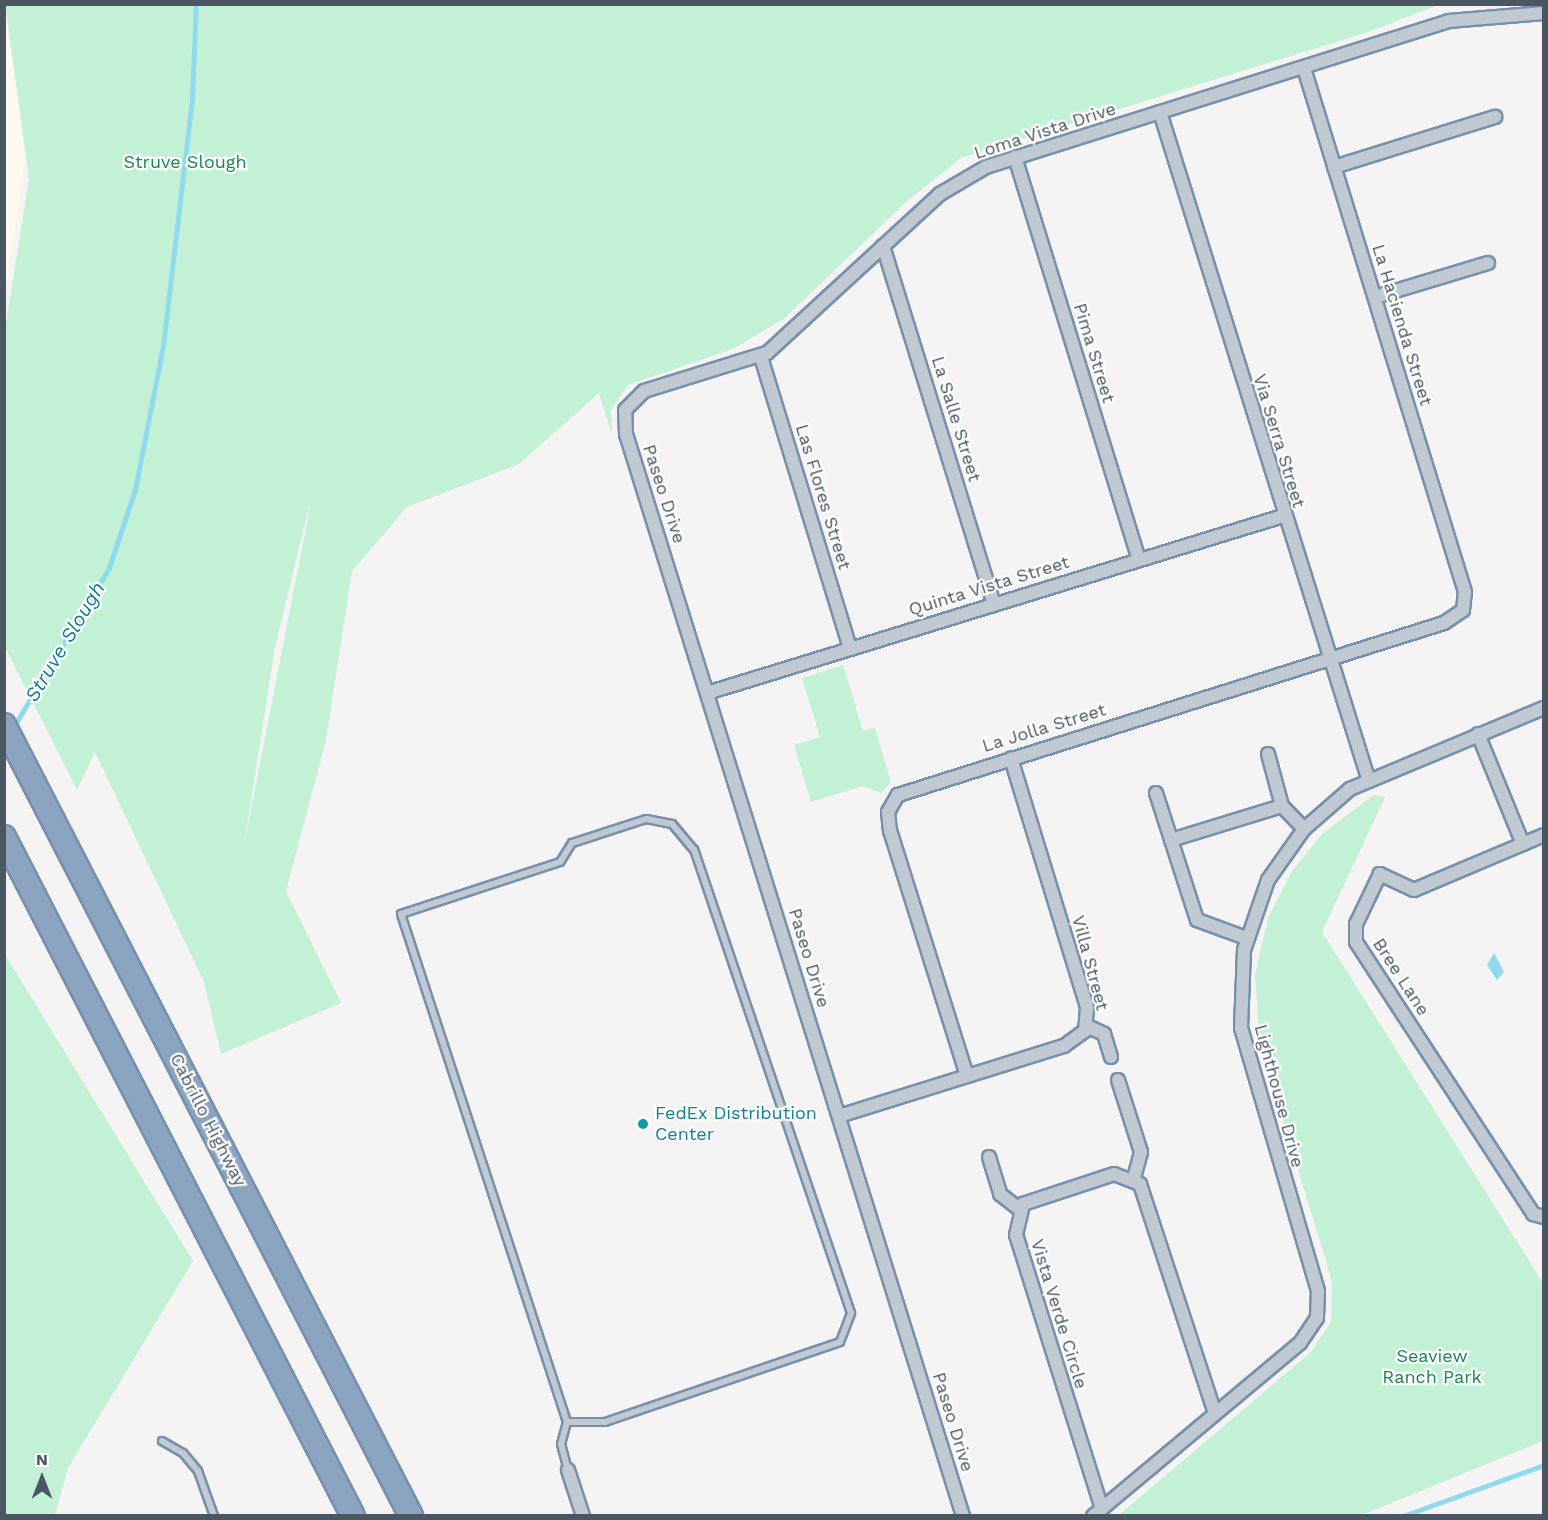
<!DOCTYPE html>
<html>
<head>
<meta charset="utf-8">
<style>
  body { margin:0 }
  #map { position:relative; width:1548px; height:1520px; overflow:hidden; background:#f5f3f3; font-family:"Work Sans",sans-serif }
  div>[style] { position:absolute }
  .commercial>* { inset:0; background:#fdf9ef }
  .green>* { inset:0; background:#c3f1d5 }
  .water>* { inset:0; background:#90daee }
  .stream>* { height:4.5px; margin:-2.25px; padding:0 2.25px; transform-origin:2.25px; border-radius:2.25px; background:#90daee }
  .roads { filter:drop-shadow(2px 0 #7690ad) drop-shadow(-2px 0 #7690ad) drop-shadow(0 2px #7690ad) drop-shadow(0 -2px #7690ad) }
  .lane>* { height:6px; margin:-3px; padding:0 3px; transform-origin:3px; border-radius:3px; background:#c1cad2 }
  .street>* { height:12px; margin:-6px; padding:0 6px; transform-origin:6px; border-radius:6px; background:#c1cad2 }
  .highway>* { height:22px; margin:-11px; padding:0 11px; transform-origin:11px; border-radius:11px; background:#8ba5c1 }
  .dots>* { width:16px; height:16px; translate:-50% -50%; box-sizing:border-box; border:3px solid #fff; border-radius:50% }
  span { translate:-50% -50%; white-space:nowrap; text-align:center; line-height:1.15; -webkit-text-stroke:4.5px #fff; paint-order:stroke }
  .street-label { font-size:18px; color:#4a5661 }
  .park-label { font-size:18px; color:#17864f }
  .culture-label { font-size:18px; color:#0d838f }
  .left { translate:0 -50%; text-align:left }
  .water-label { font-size:20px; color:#0c7c9b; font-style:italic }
  .frame { position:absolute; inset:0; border:6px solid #4a5661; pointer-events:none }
  .north { position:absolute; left:12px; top:1448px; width:60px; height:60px; -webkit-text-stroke:4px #fff; paint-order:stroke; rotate:0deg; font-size:16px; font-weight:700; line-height:24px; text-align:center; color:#4a5661 }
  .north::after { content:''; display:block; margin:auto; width:21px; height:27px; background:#4a5661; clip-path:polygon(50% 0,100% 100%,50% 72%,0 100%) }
</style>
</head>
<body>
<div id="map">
  <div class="commercial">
    <div style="clip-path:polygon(7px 4px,28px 139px,5px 299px,4px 5px)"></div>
  </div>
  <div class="green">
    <div style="clip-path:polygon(evenodd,5px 4px,1439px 4px,1439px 5px,1365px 33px,961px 158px,907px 201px,785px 318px,735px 348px,628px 385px,611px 410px,612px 434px,599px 393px,519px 464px,407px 507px,352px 571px,326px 740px,286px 891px,341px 1003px,221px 1054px,204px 982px,95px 752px,77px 790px,5px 647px,5px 330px,29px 179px,5px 4px,309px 507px,310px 507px,243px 851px,275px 647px,309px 507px)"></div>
    <div style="clip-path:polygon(843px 665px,863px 731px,875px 728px,891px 783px,881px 793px,863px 786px,811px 802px,794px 745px,820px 737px,802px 678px)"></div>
    <div style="clip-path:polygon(1374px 795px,1385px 797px,1322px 932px,1543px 1283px,1543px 1441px,1362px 1515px,1119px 1515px,1311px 1352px,1331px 1322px,1332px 1281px,1260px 1045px,1255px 974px,1268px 918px,1292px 871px,1323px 833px)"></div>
    <div style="clip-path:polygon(4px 953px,193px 1261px,68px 1468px,55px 1515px,5px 1515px)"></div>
  </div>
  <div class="water">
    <div style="clip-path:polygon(1494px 953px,1504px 972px,1497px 980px,1487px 965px)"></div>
  </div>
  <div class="stream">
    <div style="left:13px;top:728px;width:187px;rotate:-59deg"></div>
    <div style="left:109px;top:568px;width:82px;rotate:-71.6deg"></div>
    <div style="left:135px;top:490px;width:147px;rotate:-79deg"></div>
    <div style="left:163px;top:346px;width:250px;rotate:-83.3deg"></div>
    <div style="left:192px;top:98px;width:94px;rotate:-87.6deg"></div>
    <div style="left:1403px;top:1516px;width:150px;rotate:-19.9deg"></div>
  </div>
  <div class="roads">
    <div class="lane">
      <div style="left:567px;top:1422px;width:38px"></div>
      <div style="left:605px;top:1422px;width:248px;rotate:-18.8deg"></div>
      <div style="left:840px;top:1342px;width:31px;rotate:-69deg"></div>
      <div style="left:851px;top:1313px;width:489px;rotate:-108.7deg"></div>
      <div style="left:694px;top:850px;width:34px;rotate:-130deg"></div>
      <div style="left:672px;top:824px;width:26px;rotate:-169deg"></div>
      <div style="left:646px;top:819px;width:78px;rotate:162deg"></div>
      <div style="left:572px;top:843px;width:22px;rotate:122deg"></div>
      <div style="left:560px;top:862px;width:167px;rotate:161.9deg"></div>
      <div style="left:401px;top:914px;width:534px;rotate:71.9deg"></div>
      <div style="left:567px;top:1422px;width:23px;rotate:105deg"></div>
      <div style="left:561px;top:1444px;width:27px;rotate:75deg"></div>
      <div style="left:162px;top:1441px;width:24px;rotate:30deg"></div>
      <div style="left:183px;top:1453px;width:23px;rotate:50deg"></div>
      <div style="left:198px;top:1471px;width:48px;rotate:70.4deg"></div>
    </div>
    <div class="street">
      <div style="left:1160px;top:112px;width:698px;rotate:72.66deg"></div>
      <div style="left:1015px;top:157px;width:421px;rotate:72.9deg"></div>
      <div style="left:1334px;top:167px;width:169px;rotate:-17.3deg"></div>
      <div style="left:883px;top:246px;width:375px;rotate:72.8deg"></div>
      <div style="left:1375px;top:297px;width:118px;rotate:-16.7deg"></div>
      <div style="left:761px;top:357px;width:304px;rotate:73deg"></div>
      <div style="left:707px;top:693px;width:603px;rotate:-17.08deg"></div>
      <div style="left:1478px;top:734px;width:119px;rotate:67.8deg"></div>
      <div style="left:1268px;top:754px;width:54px;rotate:74.9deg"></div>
      <div style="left:1282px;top:806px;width:32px;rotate:46deg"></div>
      <div style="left:1156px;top:793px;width:133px;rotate:72.1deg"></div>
      <div style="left:1197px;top:920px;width:52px;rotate:20.2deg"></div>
      <div style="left:1544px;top:835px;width:141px;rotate:157.1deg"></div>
      <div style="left:1414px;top:890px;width:38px;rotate:-155deg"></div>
      <div style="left:1380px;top:874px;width:55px;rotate:115.6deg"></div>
      <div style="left:1356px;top:924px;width:18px;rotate:90deg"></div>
      <div style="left:1356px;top:942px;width:325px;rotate:56.9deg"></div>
      <div style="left:1533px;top:1214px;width:11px;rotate:15deg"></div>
      <div style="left:1171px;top:840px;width:116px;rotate:-17deg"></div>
      <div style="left:1087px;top:1026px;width:19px;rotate:25deg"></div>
      <div style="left:1104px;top:1034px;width:24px;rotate:73deg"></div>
      <div style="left:967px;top:1076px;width:257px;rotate:-107.4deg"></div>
      <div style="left:890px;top:831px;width:19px;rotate:-96deg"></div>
      <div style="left:888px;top:812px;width:20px;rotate:-60deg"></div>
      <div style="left:898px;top:795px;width:572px;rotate:-17.49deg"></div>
      <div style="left:1444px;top:623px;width:23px;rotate:-34deg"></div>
      <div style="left:1463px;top:610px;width:18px;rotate:-84deg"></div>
      <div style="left:1465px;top:592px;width:548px;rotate:-107.08deg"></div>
      <div style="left:1118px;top:1080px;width:76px;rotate:72.3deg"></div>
      <div style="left:1141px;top:1152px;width:28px;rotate:105deg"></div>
      <div style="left:839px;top:1116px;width:236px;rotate:-17.3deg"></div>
      <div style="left:1064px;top:1046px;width:26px;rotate:-36deg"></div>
      <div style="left:1085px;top:1031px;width:24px;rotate:-85deg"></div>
      <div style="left:1087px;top:1007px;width:260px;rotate:-107deg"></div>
      <div style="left:989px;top:1157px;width:39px;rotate:73deg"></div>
      <div style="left:1000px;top:1194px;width:24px;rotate:38deg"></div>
      <div style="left:568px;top:1470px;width:48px;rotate:71.9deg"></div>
      <div style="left:1102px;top:1509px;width:287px;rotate:-107.4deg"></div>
      <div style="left:1016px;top:1235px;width:32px;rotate:-77deg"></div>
      <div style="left:1023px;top:1204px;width:96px;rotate:-18.2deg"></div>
      <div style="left:1114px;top:1174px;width:28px;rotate:21deg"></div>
      <div style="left:1140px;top:1184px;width:241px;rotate:71.9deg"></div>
      <div style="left:963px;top:1516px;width:1133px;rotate:-107.3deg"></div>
      <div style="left:626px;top:434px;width:24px;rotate:-92deg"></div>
      <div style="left:625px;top:410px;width:27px;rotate:-45deg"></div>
      <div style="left:644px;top:391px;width:129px;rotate:-17.2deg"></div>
      <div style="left:767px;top:353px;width:235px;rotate:-42.6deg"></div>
      <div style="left:940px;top:194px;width:53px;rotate:-30.4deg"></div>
      <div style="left:986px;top:167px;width:485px;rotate:-17.5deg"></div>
      <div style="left:1449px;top:21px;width:95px;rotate:-4.8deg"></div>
      <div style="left:1093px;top:1516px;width:270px;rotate:-39.9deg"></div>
      <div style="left:1300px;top:1343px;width:30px;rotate:-56deg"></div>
      <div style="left:1317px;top:1318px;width:27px;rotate:-88deg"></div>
      <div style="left:1318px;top:1291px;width:274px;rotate:-106.3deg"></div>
      <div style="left:1241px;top:1028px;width:78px;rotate:-87.8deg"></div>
      <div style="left:1244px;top:950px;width:74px;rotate:-71.1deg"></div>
      <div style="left:1268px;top:880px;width:62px;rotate:-54.8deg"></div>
      <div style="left:1304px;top:829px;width:61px;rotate:-41deg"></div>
      <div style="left:1350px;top:789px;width:210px;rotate:-22.7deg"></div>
    </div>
    <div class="highway">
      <div style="left:4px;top:725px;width:890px;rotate:62.77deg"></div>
      <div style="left:4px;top:837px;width:763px;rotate:62.8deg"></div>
    </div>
  </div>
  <div class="dots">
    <div style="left:643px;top:1124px;background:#0f9aa8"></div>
  </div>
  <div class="street-label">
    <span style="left:1045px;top:131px;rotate:-18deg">Loma Vista Drive</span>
    <span style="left:1402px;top:325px;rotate:73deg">La Hacienda Street</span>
    <span style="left:1094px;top:353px;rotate:73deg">Pima Street</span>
    <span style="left:956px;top:419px;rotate:73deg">La Salle Street</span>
    <span style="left:1279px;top:441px;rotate:73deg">Via Serra Street</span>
    <span style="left:664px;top:494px;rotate:72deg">Paseo Drive</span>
    <span style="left:823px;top:497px;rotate:73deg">Las Flores Street</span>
    <span style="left:989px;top:586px;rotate:-17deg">Quinta Vista Street</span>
    <span style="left:1044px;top:728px;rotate:-17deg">La Jolla Street</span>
    <span style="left:809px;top:958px;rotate:73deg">Paseo Drive</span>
    <span style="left:1090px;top:963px;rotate:75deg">Villa Street</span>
    <span style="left:1401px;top:977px;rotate:57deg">Bree Lane</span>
    <span style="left:1279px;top:1096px;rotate:75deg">Lighthouse Drive</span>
    <span style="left:208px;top:1120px;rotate:63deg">Cabrillo Highway</span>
    <span style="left:1059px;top:1314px;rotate:73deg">Vista Verde Circle</span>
    <span style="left:953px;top:1422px;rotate:73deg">Paseo Drive</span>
  </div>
  <div class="park-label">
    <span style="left:185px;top:162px">Struve Slough</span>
    <span style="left:1432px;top:1367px">Seaview<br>Ranch Park</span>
  </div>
  <div class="culture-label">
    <span class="left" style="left:655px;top:1124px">FedEx Distribution<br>Center</span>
  </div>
  <div class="water-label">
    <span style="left:65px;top:642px;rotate:-59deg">Struve Slough</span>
  </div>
  <div class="frame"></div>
  <div class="north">N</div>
</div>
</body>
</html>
